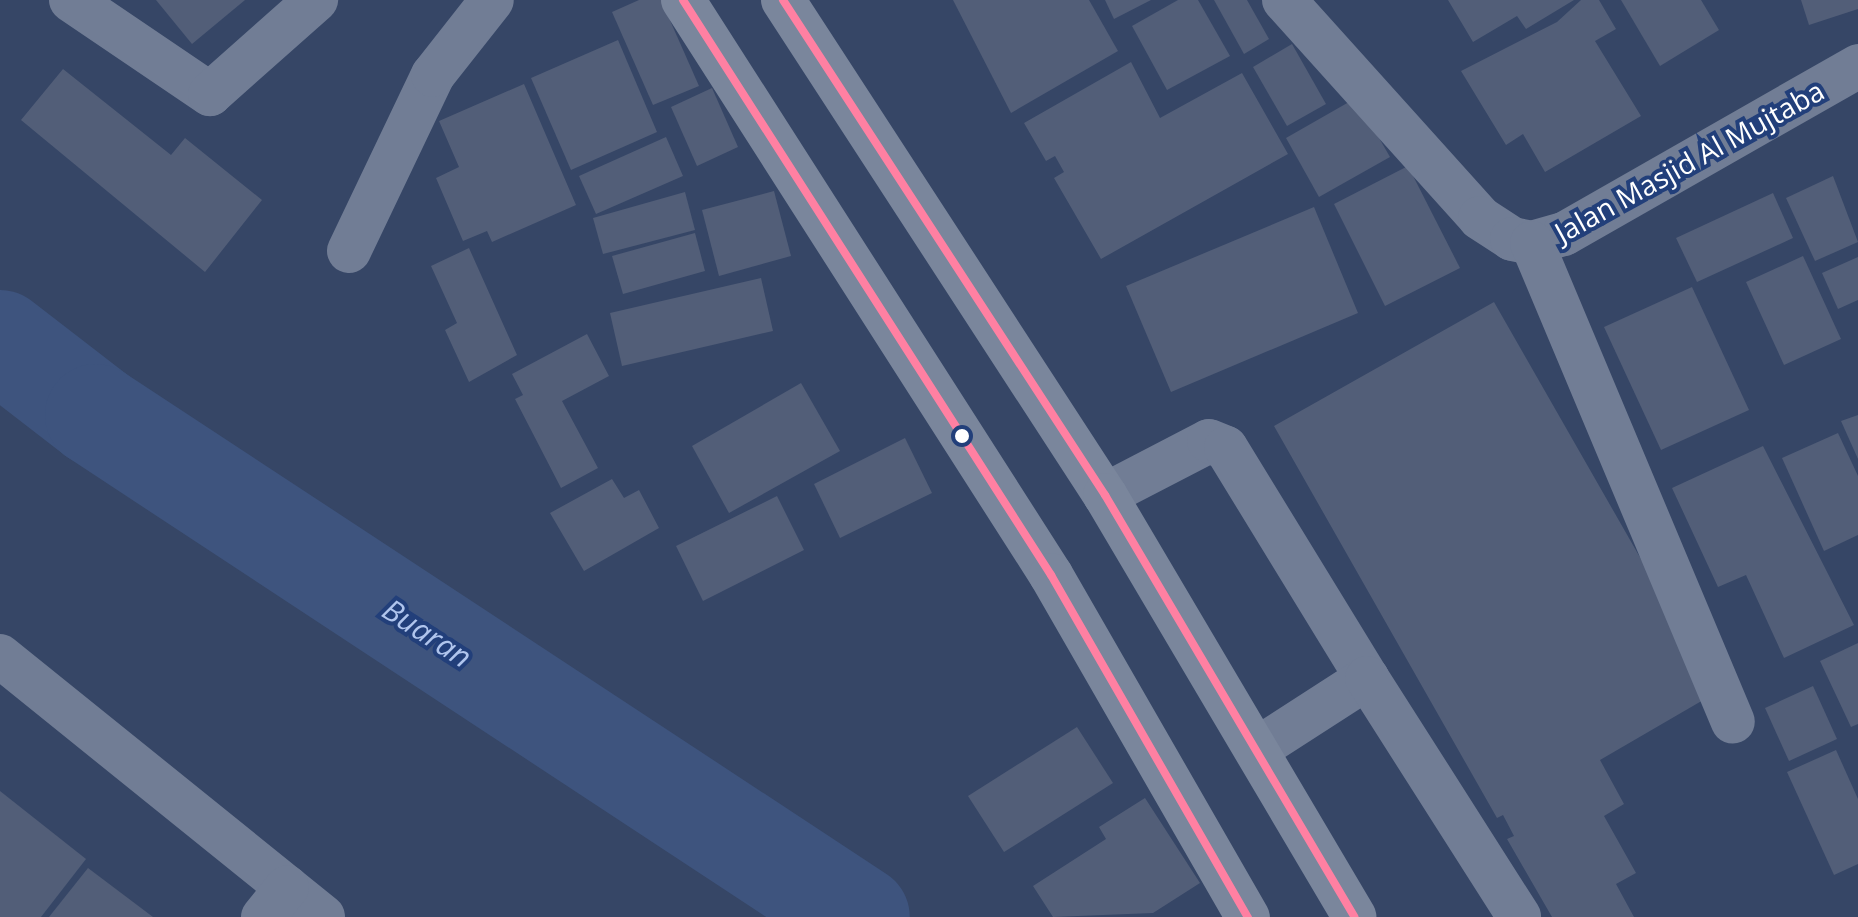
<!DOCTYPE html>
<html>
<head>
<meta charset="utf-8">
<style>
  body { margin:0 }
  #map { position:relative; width:1858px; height:917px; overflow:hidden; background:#364666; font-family:"Open Sans",sans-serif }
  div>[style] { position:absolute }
  .river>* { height:102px; margin:-51px; padding:0 51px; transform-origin:51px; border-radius:51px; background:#3e547e }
  .building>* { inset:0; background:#525e78 }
  .minor>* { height:44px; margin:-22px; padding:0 22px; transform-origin:22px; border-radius:22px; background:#717d95 }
  .major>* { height:44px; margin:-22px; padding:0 22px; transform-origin:22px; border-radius:22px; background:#7a869c }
  .bus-1>* { height:8px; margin:-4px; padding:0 4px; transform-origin:4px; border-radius:4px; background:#ff80a2 }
  .dots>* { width:22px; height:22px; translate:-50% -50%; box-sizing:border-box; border:4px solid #223f7a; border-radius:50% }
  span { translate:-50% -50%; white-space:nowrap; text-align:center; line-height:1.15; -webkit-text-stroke:8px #223f7a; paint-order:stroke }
  .street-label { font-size:28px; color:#fff }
  .water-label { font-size:30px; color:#b0c5ed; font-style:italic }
</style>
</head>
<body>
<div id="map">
  <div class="river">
    <div style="left:0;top:341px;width:121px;rotate:37.6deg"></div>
    <div style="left:96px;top:415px;width:913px;rotate:33.34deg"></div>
  </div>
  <div class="building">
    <div style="clip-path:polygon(156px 0,245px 0,192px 44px)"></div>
    <div style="clip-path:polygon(639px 0,661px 0,699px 86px,653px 105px,612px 12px)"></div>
    <div style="clip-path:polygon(953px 0,1089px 0,1118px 51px,1011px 113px)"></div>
    <div style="clip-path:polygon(1105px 0,1151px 0,1114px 19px)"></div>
    <div style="clip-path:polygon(1178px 0,1198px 0,1230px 56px,1167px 90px,1132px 26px)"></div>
    <div style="clip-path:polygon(1214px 0,1247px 0,1269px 39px,1244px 54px)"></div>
    <div style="clip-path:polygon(1448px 0,1574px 0,1526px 29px,1517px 16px,1473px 42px)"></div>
    <div style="clip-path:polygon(1581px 0,1599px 0,1616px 29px,1595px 41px,1641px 116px,1545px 172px,1523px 134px,1506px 145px,1461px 71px,1557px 22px)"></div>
    <div style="clip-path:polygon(1621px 0,1701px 0,1719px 30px,1660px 66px)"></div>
    <div style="clip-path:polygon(1801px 0,1858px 0,1858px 9px,1809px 25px)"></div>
    <div style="clip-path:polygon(618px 40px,657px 132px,571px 170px,531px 78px)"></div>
    <div style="clip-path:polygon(1292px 44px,1326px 104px,1287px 126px,1253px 67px)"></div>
    <div style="clip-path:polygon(1131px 62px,1160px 118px,1242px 73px,1288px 154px,1101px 259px,1054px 178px,1064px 172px,1055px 156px,1046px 161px,1024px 123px)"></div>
    <div style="clip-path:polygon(63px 69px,171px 155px,185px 138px,262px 200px,205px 272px,21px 120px)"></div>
    <div style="clip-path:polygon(524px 84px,576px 205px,492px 242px,487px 231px,463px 241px,436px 178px,459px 167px,439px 121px)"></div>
    <div style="clip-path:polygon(712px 88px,738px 147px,697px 166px,671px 107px)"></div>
    <div style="clip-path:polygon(1356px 98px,1390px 157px,1319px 197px,1286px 138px)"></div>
    <div style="clip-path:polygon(666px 137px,683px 176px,596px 214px,579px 176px)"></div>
    <div style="clip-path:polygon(1408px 166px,1460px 268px,1385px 306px,1334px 204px)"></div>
    <div style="clip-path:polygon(1833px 176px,1858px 242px,1815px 261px,1786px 198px)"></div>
    <div style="clip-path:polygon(774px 191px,791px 256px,719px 276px,702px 210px)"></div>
    <div style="clip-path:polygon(685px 192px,695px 230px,603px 254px,593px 218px)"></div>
    <div style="clip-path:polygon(1773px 193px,1793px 238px,1697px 282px,1676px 238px)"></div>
    <div style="clip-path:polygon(1314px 207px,1358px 313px,1171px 392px,1126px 286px)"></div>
    <div style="clip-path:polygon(695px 233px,705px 271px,623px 294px,612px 256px)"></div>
    <div style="clip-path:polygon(469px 248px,517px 355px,469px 382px,445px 330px,457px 323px,431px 266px)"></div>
    <div style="clip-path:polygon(1803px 256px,1841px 339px,1784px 365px,1746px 282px)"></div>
    <div style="clip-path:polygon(1858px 257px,1858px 300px,1838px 309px,1822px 273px)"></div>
    <div style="clip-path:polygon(761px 278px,773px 331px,622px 366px,610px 313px)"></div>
    <div style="clip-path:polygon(1692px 287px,1749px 410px,1661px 450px,1604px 327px)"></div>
    <div style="clip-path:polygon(1494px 302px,1717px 692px,1600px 760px,1624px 804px,1604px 816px,1636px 873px,1616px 884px,1634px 917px,1552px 917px,1507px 839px,1514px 836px,1503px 815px,1497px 818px,1274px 426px)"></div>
    <div style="clip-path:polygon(587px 334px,609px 376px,562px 401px,598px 468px,561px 488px,515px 399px,523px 395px,512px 374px)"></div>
    <div style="clip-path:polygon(801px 383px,840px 451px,729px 513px,692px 446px)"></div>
    <div style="clip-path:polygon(1858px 415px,1858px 459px,1841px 421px)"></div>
    <div style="clip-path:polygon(1838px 433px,1858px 476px,1858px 535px,1824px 551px,1782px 458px)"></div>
    <div style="clip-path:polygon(905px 438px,932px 493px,840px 538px,814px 484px)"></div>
    <div style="clip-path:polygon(1763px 446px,1854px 625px,1784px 658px,1746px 575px,1718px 587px,1672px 488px)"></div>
    <div style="clip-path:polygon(612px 479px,624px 498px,639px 490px,659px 528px,584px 571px,550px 513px)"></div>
    <div style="clip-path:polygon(777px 496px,804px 550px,703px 601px,676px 546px)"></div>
    <div style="clip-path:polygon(1858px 643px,1858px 724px,1851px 727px,1820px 661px)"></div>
    <div style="clip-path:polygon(1813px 686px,1837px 739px,1789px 761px,1765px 708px)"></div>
    <div style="clip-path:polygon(1077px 727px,1113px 783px,1004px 852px,968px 796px)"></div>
    <div style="clip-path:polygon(1836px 750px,1858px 799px,1858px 864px,1834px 875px,1787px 772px)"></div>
    <div style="clip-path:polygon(0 791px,86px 859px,41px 917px,0 917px)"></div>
    <div style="clip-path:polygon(1145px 798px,1200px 883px,1153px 913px,1053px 917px,1033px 886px,1106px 839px,1099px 827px)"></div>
    <div style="clip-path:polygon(88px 868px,153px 917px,49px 917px)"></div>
  </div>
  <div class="minor">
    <div style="left:71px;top:0;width:168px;rotate:34.1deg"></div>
    <div style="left:210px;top:94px;width:142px;rotate:-41.6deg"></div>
    <div style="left:1284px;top:0;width:293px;rotate:48deg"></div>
    <div style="left:1480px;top:218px;width:38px;rotate:33deg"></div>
    <div style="left:1512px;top:239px;width:20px;rotate:11deg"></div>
    <div style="left:1532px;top:243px;width:33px;rotate:-16deg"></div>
    <div style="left:1564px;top:234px;width:339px;rotate:-29.7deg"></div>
    <div style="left:1532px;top:243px;width:519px;rotate:67.24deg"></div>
    <div style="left:349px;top:251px;width:195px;rotate:-64.5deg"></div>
    <div style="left:433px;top:75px;width:95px;rotate:-51.8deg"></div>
    <div style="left:1105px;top:495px;width:117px;rotate:-27.4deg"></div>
    <div style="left:1209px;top:441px;width:18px;rotate:22deg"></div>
    <div style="left:1226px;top:448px;width:270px;rotate:58.5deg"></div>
    <div style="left:0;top:656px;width:415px;rotate:38.9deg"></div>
    <div style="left:1257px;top:749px;width:131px;rotate:-32.8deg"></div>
    <div style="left:1367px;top:678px;width:283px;rotate:57.5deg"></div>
    <div style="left:263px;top:917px;width:38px;rotate:-51deg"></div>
  </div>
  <div class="major">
    <div style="left:683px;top:0;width:683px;rotate:57.38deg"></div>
    <div style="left:1051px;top:575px;width:395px;rotate:60.1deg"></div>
    <div style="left:783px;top:0;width:591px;rotate:56.96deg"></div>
    <div style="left:1105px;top:495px;width:490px;rotate:59.4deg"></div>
  </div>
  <div class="bus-1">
    <div style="left:683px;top:0;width:683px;rotate:57.38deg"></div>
    <div style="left:1051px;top:575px;width:395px;rotate:60.1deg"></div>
    <div style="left:783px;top:0;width:591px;rotate:56.96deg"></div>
    <div style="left:1105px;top:495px;width:490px;rotate:59.4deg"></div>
  </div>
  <div class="dots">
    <div style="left:962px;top:436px;background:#fff"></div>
  </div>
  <div class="street-label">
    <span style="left:1689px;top:161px;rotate:-29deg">Jalan Masjid Al Mujtaba</span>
  </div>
  <div class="water-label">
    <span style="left:427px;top:633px;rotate:33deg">Buaran</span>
  </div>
</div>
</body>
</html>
